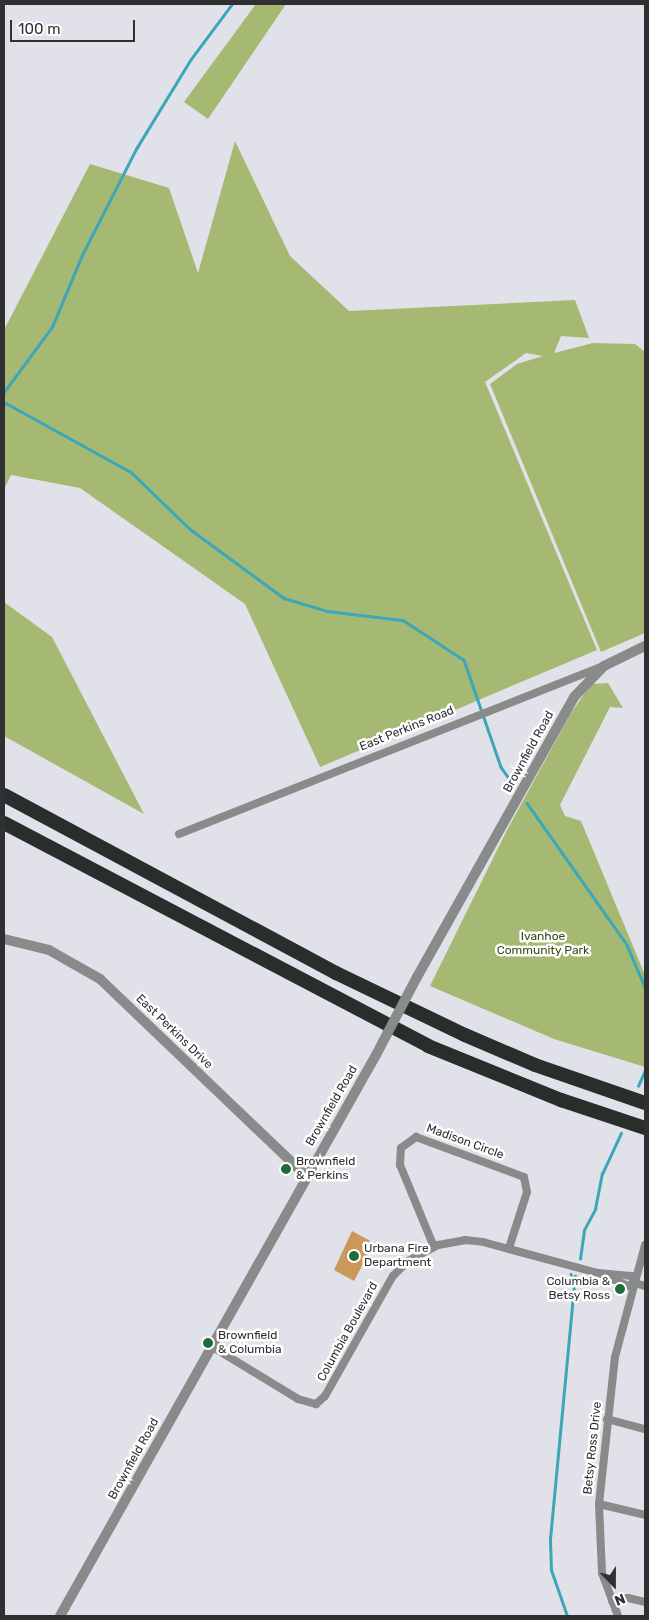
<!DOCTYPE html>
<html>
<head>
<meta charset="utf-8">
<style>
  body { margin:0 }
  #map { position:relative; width:649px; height:1620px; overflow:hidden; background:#e1e1e9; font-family:Rubik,sans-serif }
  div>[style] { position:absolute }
  .green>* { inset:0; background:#a5b972 }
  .stream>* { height:2.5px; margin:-1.25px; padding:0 1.25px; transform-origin:1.25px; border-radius:1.25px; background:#3ba7b9 }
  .building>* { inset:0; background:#cb985b }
  .minor>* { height:8px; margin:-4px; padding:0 4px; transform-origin:4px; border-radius:4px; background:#888b89 }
  .tertiary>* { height:10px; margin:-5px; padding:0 5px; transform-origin:5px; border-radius:5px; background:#888b89 }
  .motorway>* { height:14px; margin:-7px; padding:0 7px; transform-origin:7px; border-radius:7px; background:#282e2b }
  .tertiary-bridge>* { height:10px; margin:-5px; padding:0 5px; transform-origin:5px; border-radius:5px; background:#888b89 }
  .dots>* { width:14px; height:14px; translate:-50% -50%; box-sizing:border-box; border:2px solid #fff; border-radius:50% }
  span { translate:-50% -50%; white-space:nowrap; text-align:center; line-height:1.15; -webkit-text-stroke:5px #fff; paint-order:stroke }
  .street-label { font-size:12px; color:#303033 }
  .park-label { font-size:12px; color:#3b4711 }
  .poi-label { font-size:12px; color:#303033 }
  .left { translate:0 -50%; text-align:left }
  .right { translate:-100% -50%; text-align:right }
  .frame { position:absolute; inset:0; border:5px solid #303033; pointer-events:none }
  .north { position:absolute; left:589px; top:1560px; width:50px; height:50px; -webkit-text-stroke:4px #fff; paint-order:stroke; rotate:158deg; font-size:14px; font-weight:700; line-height:20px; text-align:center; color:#303033 }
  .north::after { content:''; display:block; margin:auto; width:18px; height:22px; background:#303033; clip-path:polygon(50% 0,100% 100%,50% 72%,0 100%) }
  .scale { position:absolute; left:10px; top:20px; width:125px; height:22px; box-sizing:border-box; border:2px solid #303033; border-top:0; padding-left:6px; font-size:15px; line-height:18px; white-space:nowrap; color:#303033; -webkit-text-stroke:4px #fff; paint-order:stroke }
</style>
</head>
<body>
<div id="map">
  <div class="green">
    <div style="clip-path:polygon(256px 4px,286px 4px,208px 119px,184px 102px)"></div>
    <div style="clip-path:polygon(235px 141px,290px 256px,349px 311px,575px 300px,589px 338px,561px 336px,554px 353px,593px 343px,635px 344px,645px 352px,645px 633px,601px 652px,490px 384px,517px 364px,543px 356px,526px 353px,485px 382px,597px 650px,320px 767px,245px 604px,80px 488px,11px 475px,4px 489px,4px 330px,90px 164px,169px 188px,198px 273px)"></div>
    <div style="clip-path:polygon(4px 602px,52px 637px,144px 814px,4px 736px)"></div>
    <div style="clip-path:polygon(608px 683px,623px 708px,610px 707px,560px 805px,565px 816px,581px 821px,645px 975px,645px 1067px,554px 1039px,430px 986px,507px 830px,571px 713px,591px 684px)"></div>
  </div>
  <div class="stream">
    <div style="left:4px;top:392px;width:81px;rotate:-53.6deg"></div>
    <div style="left:52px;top:327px;width:78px;rotate:-67.4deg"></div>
    <div style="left:82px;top:255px;width:119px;rotate:-63deg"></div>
    <div style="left:136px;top:149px;width:105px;rotate:-58.6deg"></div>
    <div style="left:191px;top:59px;width:69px;rotate:-53.3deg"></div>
    <div style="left:4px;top:402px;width:145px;rotate:28.9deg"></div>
    <div style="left:131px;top:472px;width:82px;rotate:44deg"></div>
    <div style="left:190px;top:529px;width:117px;rotate:36.3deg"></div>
    <div style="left:284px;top:598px;width:45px;rotate:16.8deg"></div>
    <div style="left:327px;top:611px;width:77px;rotate:6.8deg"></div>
    <div style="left:403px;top:620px;width:73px;rotate:33.3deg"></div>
    <div style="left:464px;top:660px;width:113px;rotate:70.9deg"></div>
    <div style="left:501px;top:767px;width:21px;rotate:55deg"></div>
    <div style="left:527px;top:803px;width:174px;rotate:54.8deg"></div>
    <div style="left:627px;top:945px;width:46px;rotate:66.8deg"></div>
    <div style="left:638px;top:1086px;width:17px;rotate:-66deg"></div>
    <div style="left:580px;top:1259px;width:29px;rotate:-82deg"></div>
    <div style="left:584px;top:1230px;width:24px;rotate:-62deg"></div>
    <div style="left:595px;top:1209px;width:36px;rotate:-79deg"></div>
    <div style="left:602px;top:1174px;width:45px;rotate:-65.1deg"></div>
    <div style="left:571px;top:1274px;width:8px;rotate:76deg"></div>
    <div style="left:567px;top:1616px;width:49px;rotate:-109.2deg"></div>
    <div style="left:551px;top:1570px;width:31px;rotate:-92deg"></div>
    <div style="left:550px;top:1539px;width:264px;rotate:-84.6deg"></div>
  </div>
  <div class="building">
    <div style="clip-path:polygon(352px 1231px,374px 1243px,354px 1281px,334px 1270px)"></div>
  </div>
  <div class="minor">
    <div style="left:179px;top:834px;width:457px;rotate:-21.6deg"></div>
    <div style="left:434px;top:1247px;width:89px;rotate:-112.5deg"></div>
    <div style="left:400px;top:1165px;width:17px;rotate:-87deg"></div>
    <div style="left:401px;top:1148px;width:19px;rotate:-36deg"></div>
    <div style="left:416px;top:1137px;width:115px;rotate:20.3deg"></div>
    <div style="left:524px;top:1177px;width:15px;rotate:79deg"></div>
    <div style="left:527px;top:1192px;width:59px;rotate:107.8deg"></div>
    <div style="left:598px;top:1273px;width:33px;rotate:23deg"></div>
    <div style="left:628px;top:1286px;width:8px;rotate:-23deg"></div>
    <div style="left:211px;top:1346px;width:102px;rotate:31.3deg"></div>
    <div style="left:298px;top:1399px;width:19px;rotate:16deg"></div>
    <div style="left:316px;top:1404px;width:12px;rotate:-42deg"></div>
    <div style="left:325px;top:1396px;width:138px;rotate:-60.5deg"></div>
    <div style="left:393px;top:1276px;width:21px;rotate:-45deg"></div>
    <div style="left:408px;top:1261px;width:34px;rotate:-28deg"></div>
    <div style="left:438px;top:1245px;width:27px;rotate:-10deg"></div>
    <div style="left:465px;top:1240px;width:18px;rotate:6deg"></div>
    <div style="left:483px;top:1242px;width:119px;rotate:15.1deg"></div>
    <div style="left:598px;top:1273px;width:33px;rotate:5deg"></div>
    <div style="left:631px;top:1276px;width:8px;rotate:60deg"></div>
    <div style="left:635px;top:1283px;width:10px;rotate:17deg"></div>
    <div style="left:607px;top:1419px;width:39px;rotate:15deg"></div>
    <div style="left:599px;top:1504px;width:47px;rotate:13.4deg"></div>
    <div style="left:612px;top:1601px;width:16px;rotate:-11deg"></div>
    <div style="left:628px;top:1598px;width:17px;rotate:13deg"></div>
    <div style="left:618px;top:1616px;width:46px;rotate:-110.4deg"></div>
    <div style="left:602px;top:1573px;width:69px;rotate:-92.5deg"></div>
    <div style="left:599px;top:1504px;width:148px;rotate:-83.8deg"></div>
    <div style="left:615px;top:1357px;width:116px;rotate:-75deg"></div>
  </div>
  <div class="tertiary">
    <div style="left:4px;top:939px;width:46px;rotate:13.7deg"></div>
    <div style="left:49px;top:950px;width:59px;rotate:29.6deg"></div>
    <div style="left:100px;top:979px;width:285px;rotate:43.7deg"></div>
    <div style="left:417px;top:977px;width:322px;rotate:-60.7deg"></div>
    <div style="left:575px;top:696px;width:42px;rotate:-46deg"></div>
    <div style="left:604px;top:666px;width:46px;rotate:-26deg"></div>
    <div style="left:60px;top:1616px;width:644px;rotate:-60.61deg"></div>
  </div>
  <div class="motorway">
    <div style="left:4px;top:795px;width:377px;rotate:28.2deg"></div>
    <div style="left:336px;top:973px;width:143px;rotate:25.7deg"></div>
    <div style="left:465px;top:1035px;width:76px;rotate:23.2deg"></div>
    <div style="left:535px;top:1065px;width:116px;rotate:19.1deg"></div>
    <div style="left:4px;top:823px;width:479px;rotate:27.7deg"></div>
    <div style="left:428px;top:1046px;width:144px;rotate:22.1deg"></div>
    <div style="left:561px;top:1100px;width:89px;rotate:18.4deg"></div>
  </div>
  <div class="tertiary-bridge">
    <div style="left:376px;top:1055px;width:88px;rotate:-62.3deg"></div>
  </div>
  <div class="dots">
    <div style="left:286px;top:1169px;background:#216b39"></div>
    <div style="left:354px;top:1256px;background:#216b39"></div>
    <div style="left:620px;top:1289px;background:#216b39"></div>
    <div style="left:208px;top:1343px;background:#216b39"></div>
  </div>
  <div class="street-label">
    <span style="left:407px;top:729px;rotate:-22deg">East Perkins Road</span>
    <span style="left:529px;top:752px;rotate:-61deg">Brownfield Road</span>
    <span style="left:174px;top:1032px;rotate:44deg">East Perkins Drive</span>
    <span style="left:332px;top:1106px;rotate:-60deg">Brownfield Road</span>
    <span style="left:465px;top:1142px;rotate:20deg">Madison Circle</span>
    <span style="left:348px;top:1332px;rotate:-61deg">Columbia Boulevard</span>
    <span style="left:593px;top:1448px;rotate:-84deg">Betsy Ross Drive</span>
    <span style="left:134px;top:1459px;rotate:-61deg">Brownfield Road</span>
  </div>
  <div class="park-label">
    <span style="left:543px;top:944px">Ivanhoe<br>Community Park</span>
  </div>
  <div class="poi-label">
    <span class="left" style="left:296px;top:1169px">Brownfield<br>&amp; Perkins</span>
    <span class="left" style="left:364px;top:1256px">Urbana Fire<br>Department</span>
    <span class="right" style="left:610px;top:1289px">Columbia &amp;<br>Betsy Ross</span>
    <span class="left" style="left:218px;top:1343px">Brownfield<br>&amp; Columbia</span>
  </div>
  <div class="frame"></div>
  <div class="north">N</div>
  <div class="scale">100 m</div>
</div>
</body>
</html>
